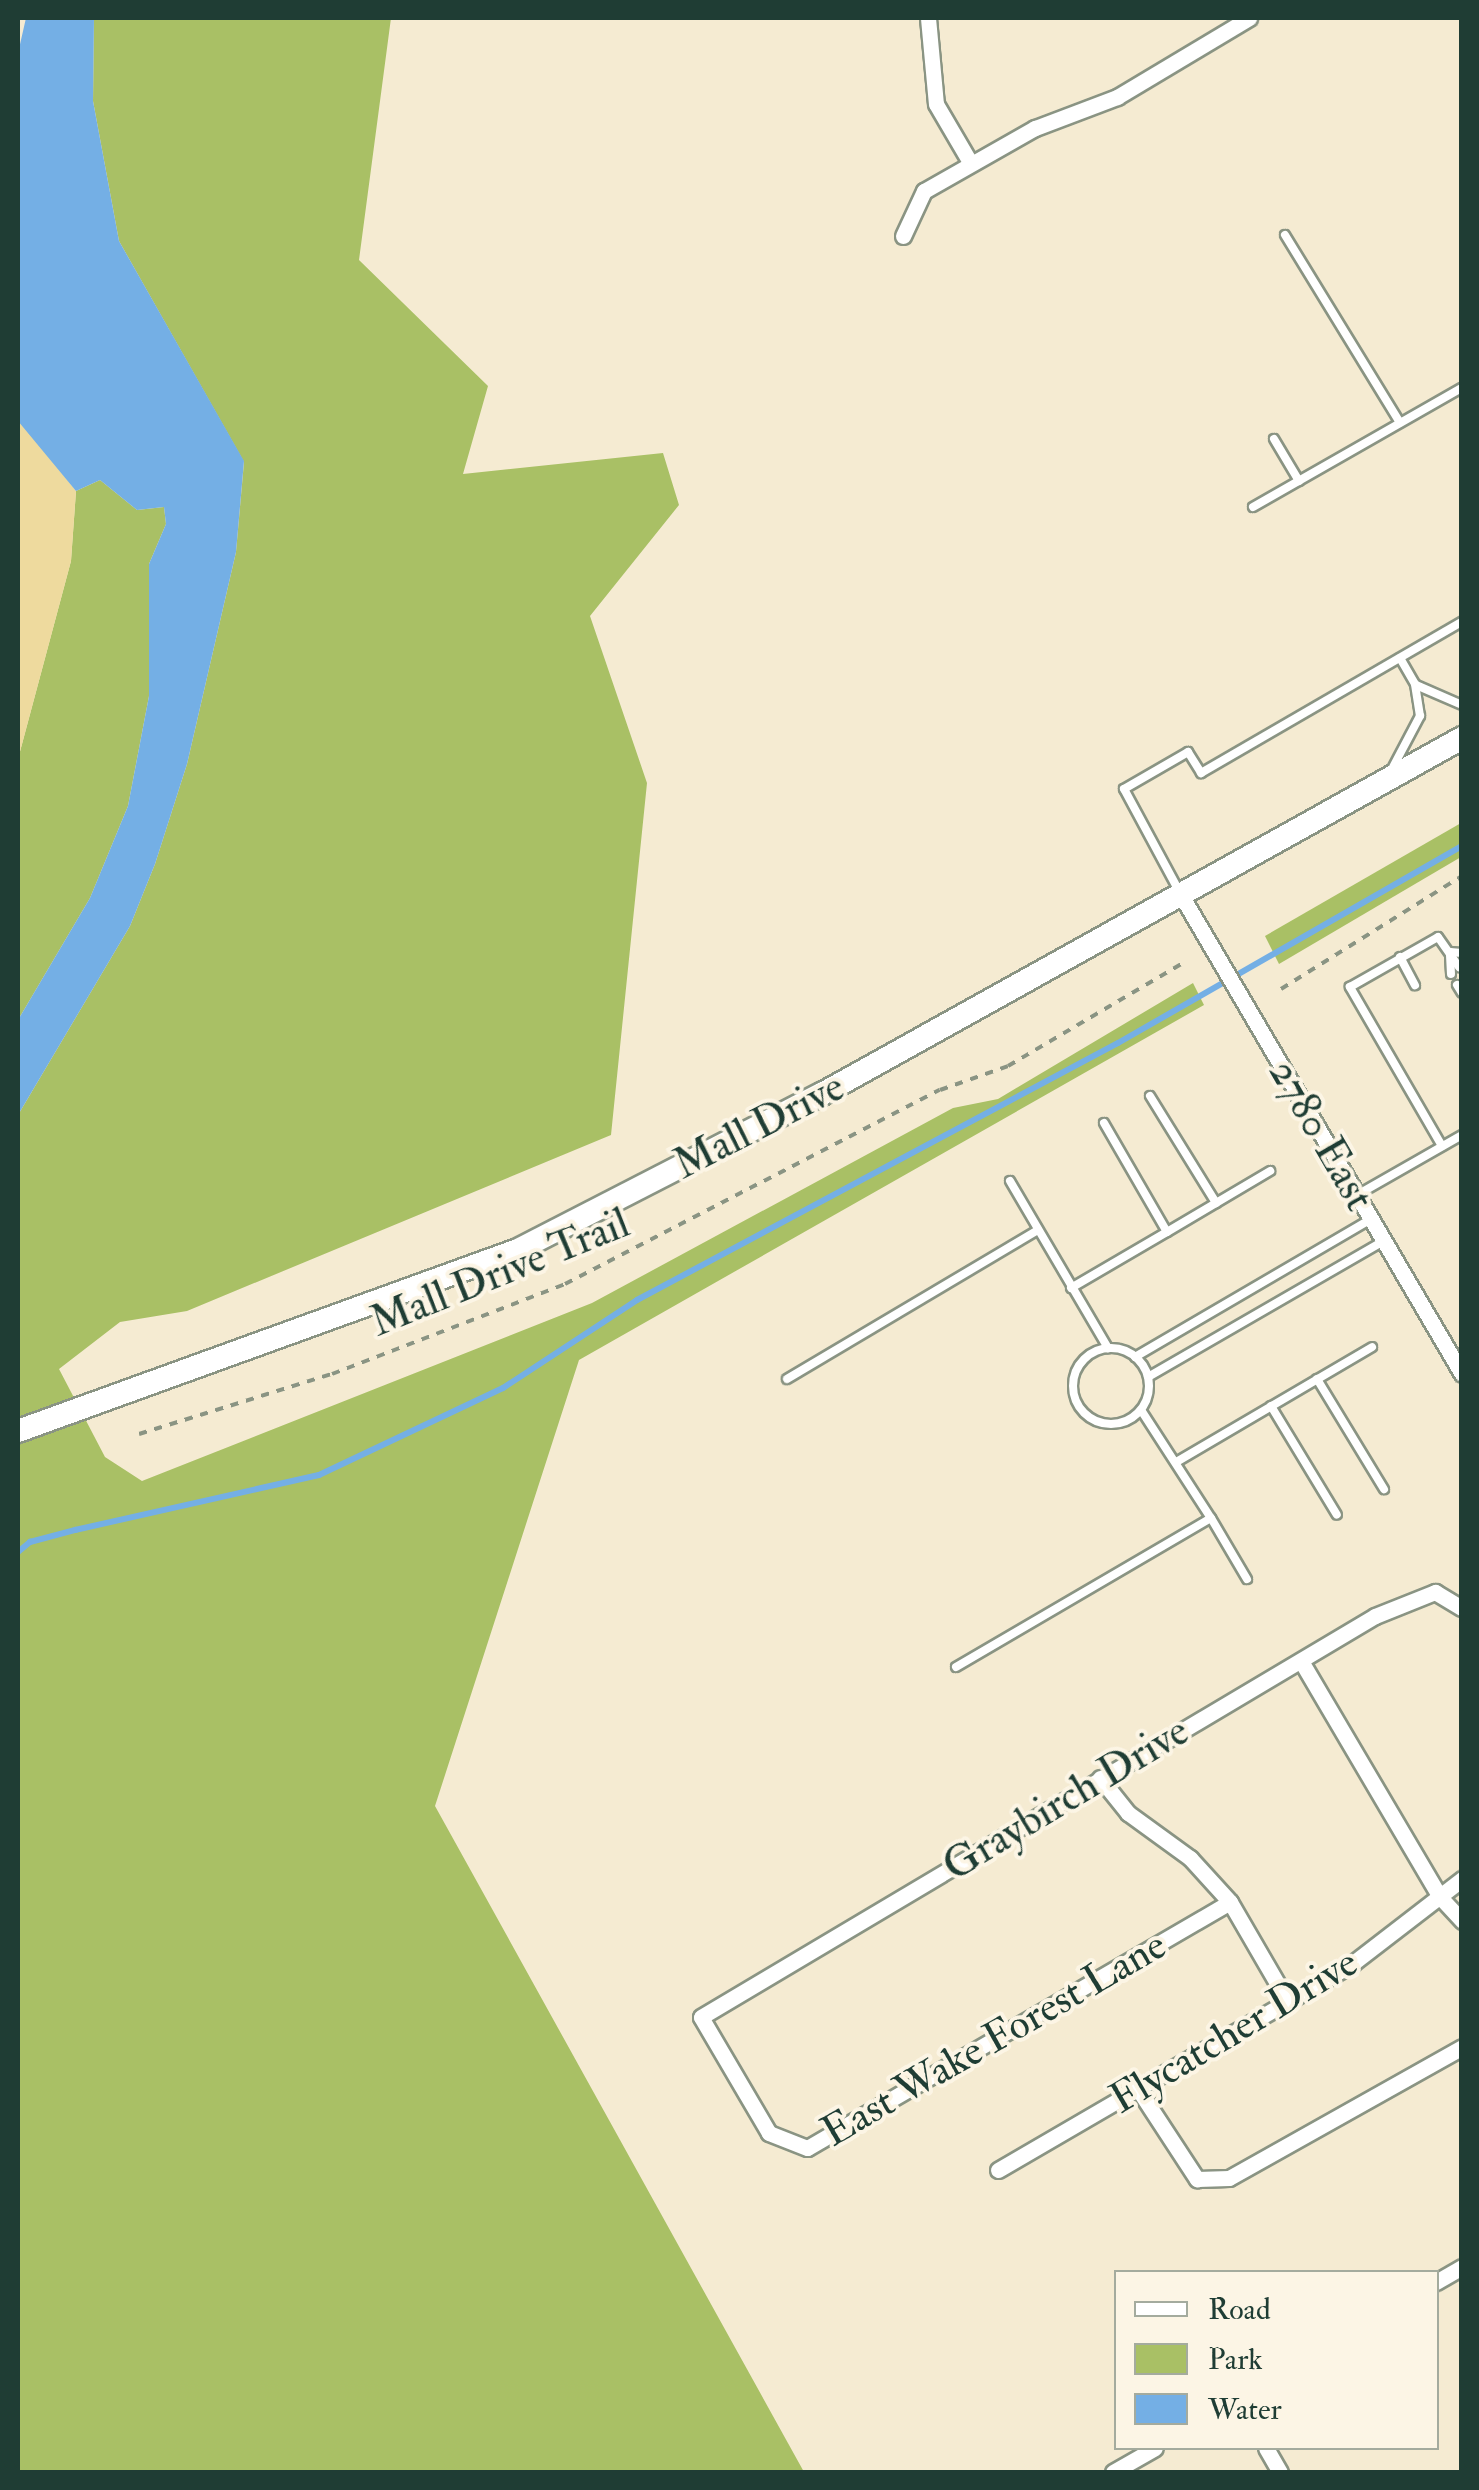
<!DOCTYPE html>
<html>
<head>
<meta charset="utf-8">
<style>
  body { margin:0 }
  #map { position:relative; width:1479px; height:2490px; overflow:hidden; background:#f5ebd2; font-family:"IM FELL Double Pica",serif }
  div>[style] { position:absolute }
  .green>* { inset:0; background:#a9c065 }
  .sand>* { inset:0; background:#eeda9e }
  .water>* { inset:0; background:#74afe5 }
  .stream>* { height:6px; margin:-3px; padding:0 3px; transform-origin:3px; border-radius:3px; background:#74afe5 }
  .path>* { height:4px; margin-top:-2px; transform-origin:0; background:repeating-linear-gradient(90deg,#8a9483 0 8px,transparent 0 16px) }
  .roads { filter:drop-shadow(2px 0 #8a9483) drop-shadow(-2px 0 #8a9483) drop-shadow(0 2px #8a9483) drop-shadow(0 -2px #8a9483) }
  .service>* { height:8px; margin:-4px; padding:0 4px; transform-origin:4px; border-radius:4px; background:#fff }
  .service>.ring { margin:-4px; padding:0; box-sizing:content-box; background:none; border:8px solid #fff; border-radius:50% }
  .minor>* { height:15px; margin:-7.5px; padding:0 7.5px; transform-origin:7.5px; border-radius:7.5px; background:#fff }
  .secondary>* { height:22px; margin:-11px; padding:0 11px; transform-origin:11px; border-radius:11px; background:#fff }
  span { translate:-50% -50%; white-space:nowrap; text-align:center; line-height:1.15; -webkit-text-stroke:8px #fcf5e5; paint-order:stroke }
  .street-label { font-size:42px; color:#1f3d34 }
  .frame { position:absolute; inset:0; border:20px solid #1f3d34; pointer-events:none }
  .legend { position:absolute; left:1114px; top:2270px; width:325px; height:180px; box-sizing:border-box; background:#fcf5e5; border:2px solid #a4ab9e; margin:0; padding:12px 18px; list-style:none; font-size:30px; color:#1f3d34 }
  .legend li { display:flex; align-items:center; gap:20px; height:50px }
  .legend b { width:50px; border:2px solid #a4ab9e }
</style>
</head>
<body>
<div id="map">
  <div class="green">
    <div style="clip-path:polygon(94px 18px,391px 18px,359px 260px,488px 386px,463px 474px,663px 453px,679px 505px,590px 616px,647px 783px,611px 1135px,187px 1311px,120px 1322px,59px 1369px,105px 1457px,142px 1481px,592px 1303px,953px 1108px,998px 1099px,1193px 983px,1204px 1005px,579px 1360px,435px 1806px,804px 2472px,18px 2472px,18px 1115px,130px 926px,155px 864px,187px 764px,236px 552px,244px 462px,119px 241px,93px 101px)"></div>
    <div style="clip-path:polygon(100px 480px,137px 510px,164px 507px,166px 524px,149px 564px,149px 696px,128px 806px,90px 898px,18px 1020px,18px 759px,71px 561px,76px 491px)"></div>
    <div style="clip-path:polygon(1461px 823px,1461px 857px,1279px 964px,1265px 936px)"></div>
  </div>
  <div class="sand">
    <div style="clip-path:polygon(18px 418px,76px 491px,71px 561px,18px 759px)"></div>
  </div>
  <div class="water">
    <div style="clip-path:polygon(26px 18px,94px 18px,93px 101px,119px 241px,244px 461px,236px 552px,187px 764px,155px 864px,130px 926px,18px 1115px,18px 1020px,90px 898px,128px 806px,149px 696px,149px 564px,166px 524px,164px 507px,137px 510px,100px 480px,76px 491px,18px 421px,18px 53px)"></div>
  </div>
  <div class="stream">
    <div style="left:18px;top:1552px;width:16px;rotate:-40deg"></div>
    <div style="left:30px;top:1542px;width:47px;rotate:-14.9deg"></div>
    <div style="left:75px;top:1530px;width:250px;rotate:-12.7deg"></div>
    <div style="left:319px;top:1475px;width:204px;rotate:-25.3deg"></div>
    <div style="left:503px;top:1388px;width:160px;rotate:-33.3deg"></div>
    <div style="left:637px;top:1300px;width:545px;rotate:-28.12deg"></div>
    <div style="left:1118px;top:1043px;width:396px;rotate:-29.8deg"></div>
  </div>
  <div class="path">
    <div style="left:1281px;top:989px;width:213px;rotate:-32deg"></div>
    <div style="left:139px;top:1434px;width:202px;rotate:-17.3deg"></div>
    <div style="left:332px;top:1374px;width:250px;rotate:-21.1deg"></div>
    <div style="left:565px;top:1284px;width:422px;rotate:-27.4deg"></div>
    <div style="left:940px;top:1090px;width:72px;rotate:-19.4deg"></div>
    <div style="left:1008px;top:1066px;width:207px;rotate:-30.5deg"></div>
  </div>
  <div class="roads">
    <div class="service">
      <div style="left:1285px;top:235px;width:220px;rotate:58.5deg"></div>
      <div style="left:1274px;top:439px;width:49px;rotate:59.2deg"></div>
      <div style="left:1253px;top:507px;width:241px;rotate:-29.7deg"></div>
      <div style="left:1416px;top:685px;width:50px;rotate:23.5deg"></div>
      <div style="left:1393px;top:767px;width:58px;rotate:-62.1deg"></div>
      <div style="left:1420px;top:716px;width:32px;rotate:-99deg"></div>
      <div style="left:1415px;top:684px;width:30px;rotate:-120deg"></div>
      <div style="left:1179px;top:891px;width:116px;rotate:-118.3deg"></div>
      <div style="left:1124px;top:789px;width:74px;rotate:-30deg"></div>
      <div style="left:1188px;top:752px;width:25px;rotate:58deg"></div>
      <div style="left:1201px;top:773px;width:302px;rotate:-30.1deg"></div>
      <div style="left:1400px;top:957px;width:32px;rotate:62deg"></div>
      <div style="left:1451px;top:974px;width:22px;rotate:-93deg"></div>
      <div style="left:1450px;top:952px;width:12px;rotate:5deg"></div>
      <div style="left:1457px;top:985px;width:9px;rotate:58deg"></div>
      <div style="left:1150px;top:1096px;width:126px;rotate:58.3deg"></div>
      <div style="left:1442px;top:1146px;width:184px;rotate:-120.1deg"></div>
      <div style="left:1350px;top:987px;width:101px;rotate:-29.6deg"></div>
      <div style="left:1438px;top:937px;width:37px;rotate:55deg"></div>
      <div style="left:1010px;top:1181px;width:194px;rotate:59.6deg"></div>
      <div style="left:1357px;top:1195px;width:121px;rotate:-29.7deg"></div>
      <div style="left:1167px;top:1232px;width:120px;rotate:-30.6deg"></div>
      <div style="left:1071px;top:1288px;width:111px;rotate:-30.3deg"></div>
      <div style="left:1167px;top:1232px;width:126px;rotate:-120deg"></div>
      <div class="ring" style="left:1073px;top:1348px;width:68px;height:68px"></div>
      <div style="left:1135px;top:1357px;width:273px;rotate:-30.3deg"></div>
      <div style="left:1148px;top:1377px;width:270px;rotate:-30deg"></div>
      <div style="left:787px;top:1379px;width:292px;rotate:-30.7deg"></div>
      <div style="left:1317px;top:1379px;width:129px;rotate:58.7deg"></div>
      <div style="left:1271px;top:1406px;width:127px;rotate:58.8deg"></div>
      <div style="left:1141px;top:1410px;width:129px;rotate:57.1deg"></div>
      <div style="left:1178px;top:1461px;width:225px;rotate:-30.4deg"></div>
      <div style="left:956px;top:1667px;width:295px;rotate:-30.3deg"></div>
      <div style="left:1211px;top:1518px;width:71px;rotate:59.5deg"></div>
    </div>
    <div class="minor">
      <div style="left:928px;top:18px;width:86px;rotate:84.7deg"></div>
      <div style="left:936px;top:104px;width:69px;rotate:59.7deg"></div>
      <div style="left:903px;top:236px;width:50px;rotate:-65deg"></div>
      <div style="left:924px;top:191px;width:128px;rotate:-29.6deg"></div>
      <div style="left:1035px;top:128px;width:88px;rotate:-20.7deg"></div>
      <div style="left:1117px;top:97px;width:154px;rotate:-30.9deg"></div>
      <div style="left:1181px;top:895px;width:555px;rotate:59.6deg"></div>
      <div style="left:1301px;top:1661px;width:274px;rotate:59.5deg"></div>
      <div style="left:1440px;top:1897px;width:33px;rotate:47deg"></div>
      <div style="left:1100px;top:1778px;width:45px;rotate:51.3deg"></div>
      <div style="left:1128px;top:1813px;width:77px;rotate:36deg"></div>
      <div style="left:1190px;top:1858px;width:59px;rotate:47.7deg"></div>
      <div style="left:1230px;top:1902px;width:116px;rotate:59.9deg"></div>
      <div style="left:1230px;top:1902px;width:489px;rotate:149.8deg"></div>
      <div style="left:807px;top:2148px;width:41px;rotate:-158.5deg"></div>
      <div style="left:769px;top:2133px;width:134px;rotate:-120.4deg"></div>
      <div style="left:701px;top:2017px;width:784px;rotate:-30.75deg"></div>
      <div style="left:1375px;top:1616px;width:65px;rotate:-21.8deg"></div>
      <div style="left:1435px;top:1592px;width:31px;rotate:31deg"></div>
      <div style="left:1138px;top:2089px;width:108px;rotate:56.8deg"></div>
      <div style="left:1197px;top:2179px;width:32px;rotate:-2deg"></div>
      <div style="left:1229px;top:2178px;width:267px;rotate:-29.3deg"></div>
      <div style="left:998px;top:2170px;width:411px;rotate:-30.2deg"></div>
      <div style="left:1353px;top:1963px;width:138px;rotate:-37.6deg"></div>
      <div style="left:1436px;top:2282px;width:30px;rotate:-30deg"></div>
      <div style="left:1266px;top:2448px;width:28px;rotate:60deg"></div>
      <div style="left:1113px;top:2472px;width:48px;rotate:-29.7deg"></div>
    </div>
    <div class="secondary">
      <div style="left:18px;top:1431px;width:532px;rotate:-19.9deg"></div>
      <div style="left:518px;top:1250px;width:342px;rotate:-27.2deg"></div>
      <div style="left:822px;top:1094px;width:732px;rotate:-29.08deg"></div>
    </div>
  </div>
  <div class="street-label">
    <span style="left:759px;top:1126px;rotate:-27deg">Mall Drive</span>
    <span style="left:1321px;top:1135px;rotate:60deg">2780 East</span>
    <span style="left:500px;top:1273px;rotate:-22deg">Mall Drive Trail</span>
    <span style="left:1066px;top:1799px;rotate:-31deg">Graybirch Drive</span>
    <span style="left:1234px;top:2031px;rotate:-31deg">Flycatcher Drive</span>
    <span style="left:994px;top:2039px;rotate:-30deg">East Wake Forest Lane</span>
  </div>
  <div class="frame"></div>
  <ul class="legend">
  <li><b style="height:12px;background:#fff"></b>Road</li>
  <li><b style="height:28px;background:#a9c065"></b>Park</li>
  <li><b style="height:28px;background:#74afe5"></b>Water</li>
  </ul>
</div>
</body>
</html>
